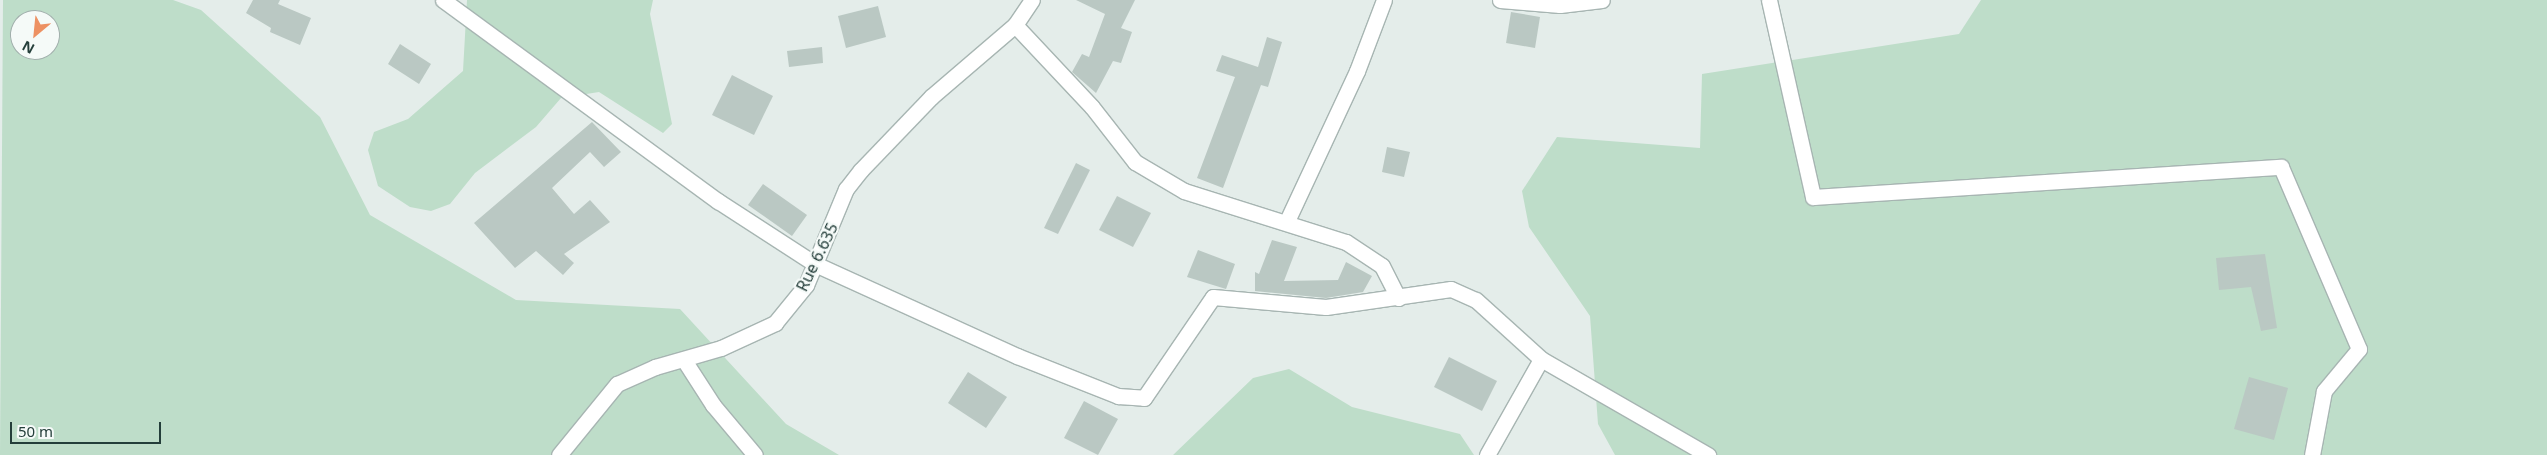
<!DOCTYPE html>
<html>
<head>
<meta charset="utf-8">
<style>
  body { margin:0 }
  #map { position:relative; width:2547px; height:455px; overflow:hidden; background:#e4edea; font-family:"Noto Sans",sans-serif }
  div>[style] { position:absolute }
  .green>* { inset:0; background:#beddc9 }
  .building>* { inset:0; background:#bac8c3 }
  .roads { filter:drop-shadow(1px 0 #a7b5b2) drop-shadow(-1px 0 #a7b5b2) drop-shadow(0 1px #a7b5b2) drop-shadow(0 -1px #a7b5b2) }
  .minor>* { height:15px; margin:-7.5px; padding:0 7.5px; transform-origin:7.5px; border-radius:7.5px; background:#fff }
  span { translate:-50% -50%; white-space:nowrap; text-align:center; line-height:1.15; -webkit-text-stroke:4.5px #f5faf8; paint-order:stroke }
  .street-label { font-size:16px; color:#243e3a }
  .north { position:absolute; left:10px; top:10px; width:50px; height:50px; box-sizing:border-box; background:#f5faf8; border:1px solid #a1afac; border-radius:50%; rotate:208deg; font-size:14px; font-weight:700; line-height:20px; text-align:center; color:#243e3a }
  .north::after { content:''; display:block; margin:auto; width:18px; height:22px; background:#ed9163; clip-path:polygon(50% 0,100% 100%,50% 72%,0 100%) }
  .scale { position:absolute; left:10px; top:422px; width:151px; height:22px; box-sizing:border-box; border:2px solid #243e3a; border-top:0; padding-left:6px; font-size:15px; line-height:18px; white-space:nowrap; color:#243e3a; -webkit-text-stroke:4px #f5faf8; paint-order:stroke }
</style>
</head>
<body>
<div id="map">
  <div class="green">
    <div style="clip-path:polygon(evenodd,3px 0,173px 0,201px 10px,320px 117px,370px 215px,516px 300px,680px 309px,786px 424px,839px 455px,0 455px,3px 0,20px 20px,50px 20px,50px 50px,20px 50px,20px 20px)"></div>
    <div style="clip-path:polygon(467px 0,653px 0,650px 14px,672px 124px,663px 133px,599px 92px,561px 98px,536px 127px,475px 173px,450px 204px,431px 211px,410px 207px,378px 186px,368px 150px,374px 132px,408px 119px,463px 71px)"></div>
    <div style="clip-path:polygon(1981px 0,2547px 0,2547px 455px,1615px 455px,1598px 424px,1590px 316px,1529px 227px,1522px 191px,1557px 137px,1700px 148px,1702px 74px,1959px 34px)"></div>
    <div style="clip-path:polygon(1289px 369px,1352px 407px,1460px 434px,1474px 455px,1173px 455px,1253px 378px)"></div>
  </div>
  <div class="building">
    <div style="clip-path:polygon(253px 0,280px 0,278px 4px,311px 18px,300px 45px,270px 32px,271px 28px,246px 13px)"></div>
    <div style="clip-path:polygon(1076px 0,1135px 0,1121px 28px,1132px 32px,1121px 63px,1113px 61px,1096px 93px,1072px 72px,1082px 54px,1089px 57px,1105px 14px)"></div>
    <div style="clip-path:polygon(878px 6px,886px 37px,846px 48px,838px 16px)"></div>
    <div style="clip-path:polygon(1511px 12px,1540px 17px,1535px 48px,1506px 43px)"></div>
    <div style="clip-path:polygon(1267px 37px,1282px 42px,1268px 87px,1261px 85px,1223px 188px,1197px 178px,1235px 77px,1216px 71px,1222px 55px,1258px 67px)"></div>
    <div style="clip-path:polygon(400px 44px,431px 64px,419px 84px,388px 64px)"></div>
    <div style="clip-path:polygon(822px 47px,823px 63px,789px 67px,787px 51px)"></div>
    <div style="clip-path:polygon(732px 75px,773px 96px,754px 135px,712px 115px)"></div>
    <div style="clip-path:polygon(592px 122px,621px 152px,604px 167px,590px 152px,552px 188px,574px 214px,590px 200px,610px 222px,564px 254px,574px 263px,563px 275px,536px 251px,515px 268px,474px 223px)"></div>
    <div style="clip-path:polygon(1387px 147px,1410px 152px,1404px 177px,1382px 172px)"></div>
    <div style="clip-path:polygon(1076px 163px,1090px 170px,1058px 234px,1044px 228px)"></div>
    <div style="clip-path:polygon(763px 184px,807px 215px,792px 236px,748px 205px)"></div>
    <div style="clip-path:polygon(1117px 196px,1151px 213px,1133px 247px,1099px 230px)"></div>
    <div style="clip-path:polygon(1272px 240px,1297px 247px,1284px 281px,1338px 280px,1346px 262px,1372px 276px,1363px 292px,1326px 298px,1255px 291px,1255px 272px,1259px 274px)"></div>
    <div style="clip-path:polygon(1198px 250px,1235px 264px,1226px 289px,1187px 277px)"></div>
    <div style="clip-path:polygon(2265px 254px,2277px 328px,2261px 331px,2251px 287px,2219px 290px,2216px 258px)"></div>
    <div style="clip-path:polygon(1449px 357px,1497px 381px,1482px 411px,1434px 387px)"></div>
    <div style="clip-path:polygon(968px 372px,1007px 397px,986px 428px,948px 403px)"></div>
    <div style="clip-path:polygon(2249px 377px,2288px 388px,2274px 440px,2234px 429px)"></div>
    <div style="clip-path:polygon(1084px 401px,1118px 419px,1098px 455px,1064px 438px)"></div>
  </div>
  <div class="roads">
    <div class="minor">
      <div style="left:443px;top:0;width:341px;rotate:36.2deg"></div>
      <div style="left:718px;top:201px;width:116px;rotate:33deg"></div>
      <div style="left:815px;top:264px;width:222px;rotate:24.5deg"></div>
      <div style="left:1017px;top:356px;width:109px;rotate:21.6deg"></div>
      <div style="left:1118px;top:396px;width:26px;rotate:4deg"></div>
      <div style="left:1144px;top:398px;width:122px;rotate:-55.7deg"></div>
      <div style="left:1213px;top:297px;width:113px;rotate:5.1deg"></div>
      <div style="left:1326px;top:307px;width:126px;rotate:-8.2deg"></div>
      <div style="left:1451px;top:289px;width:27px;rotate:24deg"></div>
      <div style="left:1476px;top:300px;width:88px;rotate:42.2deg"></div>
      <div style="left:1541px;top:359px;width:193px;rotate:29.9deg"></div>
      <div style="left:1500px;top:0;width:60px;rotate:4.8deg"></div>
      <div style="left:1560px;top:5px;width:42px;rotate:-6.8deg"></div>
      <div style="left:1769px;top:0;width:202px;rotate:77.4deg"></div>
      <div style="left:1813px;top:197px;width:469px;rotate:-3.7deg"></div>
      <div style="left:2281px;top:167px;width:198px;rotate:66.8deg"></div>
      <div style="left:2359px;top:349px;width:55px;rotate:129.8deg"></div>
      <div style="left:2324px;top:391px;width:65px;rotate:100.6deg"></div>
      <div style="left:1015px;top:25px;width:112px;rotate:46.8deg"></div>
      <div style="left:1092px;top:107px;width:70px;rotate:52deg"></div>
      <div style="left:1135px;top:162px;width:57px;rotate:30.6deg"></div>
      <div style="left:1184px;top:191px;width:170px;rotate:17.5deg"></div>
      <div style="left:1346px;top:242px;width:43px;rotate:33.7deg"></div>
      <div style="left:1382px;top:266px;width:36px;rotate:63deg"></div>
      <div style="left:1287px;top:221px;width:166px;rotate:-65deg"></div>
      <div style="left:1357px;top:71px;width:76px;rotate:-69.2deg"></div>
      <div style="left:684px;top:360px;width:54px;rotate:57.2deg"></div>
      <div style="left:713px;top:405px;width:65px;rotate:50deg"></div>
      <div style="left:559px;top:455px;width:92px;rotate:-50.8deg"></div>
      <div style="left:617px;top:384px;width:42px;rotate:-24.1deg"></div>
      <div style="left:655px;top:367px;width:69px;rotate:-16.1deg"></div>
      <div style="left:721px;top:348px;width:60px;rotate:-24.8deg"></div>
      <div style="left:775px;top:323px;width:49px;rotate:-50.8deg"></div>
      <div style="left:806px;top:285px;width:104px;rotate:-67.4deg"></div>
      <div style="left:846px;top:189px;width:24px;rotate:-52deg"></div>
      <div style="left:861px;top:170px;width:101px;rotate:-46.2deg"></div>
      <div style="left:931px;top:97px;width:111px;rotate:-40.6deg"></div>
      <div style="left:1015px;top:25px;width:30px;rotate:-56deg"></div>
      <div style="left:1487px;top:455px;width:110px;rotate:-60.6deg"></div>
    </div>
  </div>
  <div class="street-label">
    <span style="left:817px;top:257px;rotate:-64deg">Rue 6.635</span>
  </div>
  <div class="north">N</div>
  <div class="scale">50 m</div>
</div>
</body>
</html>
